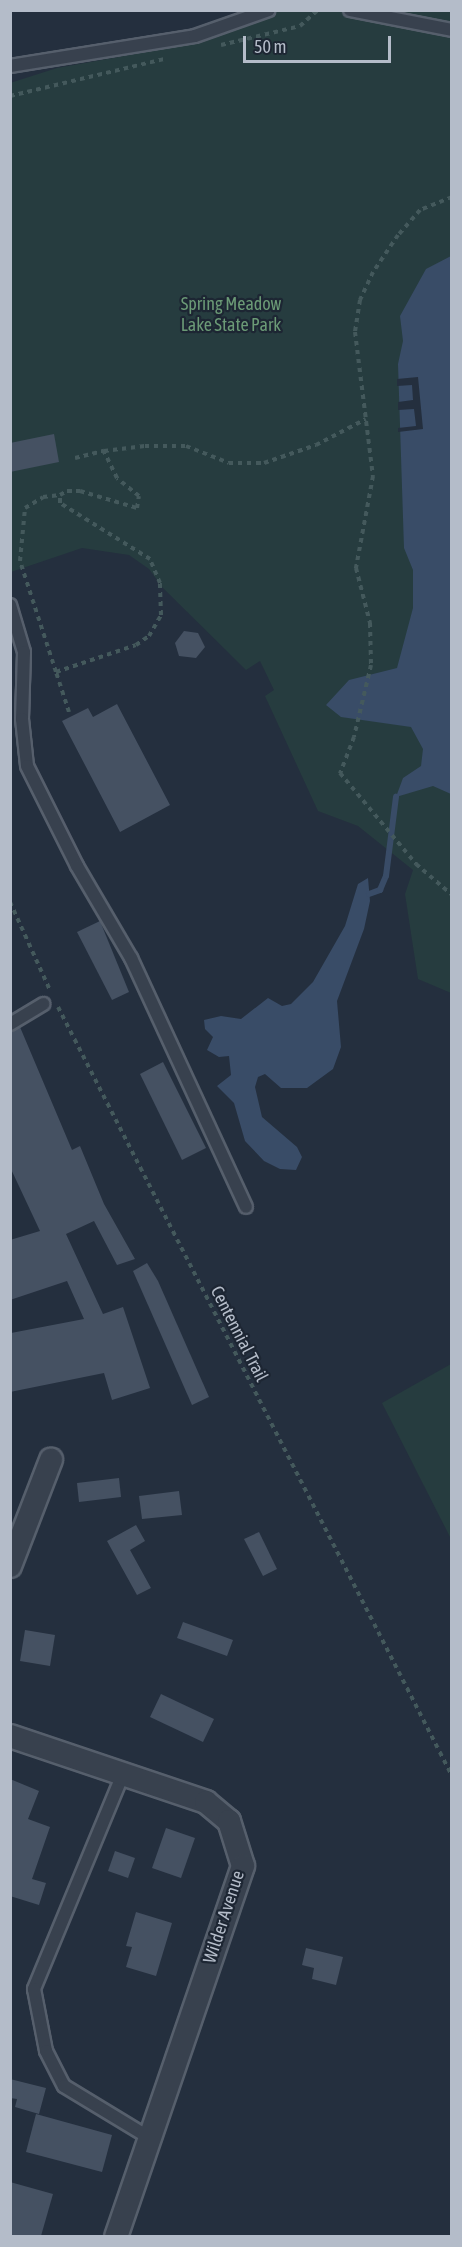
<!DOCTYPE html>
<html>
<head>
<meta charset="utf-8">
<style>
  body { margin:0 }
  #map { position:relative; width:462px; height:2247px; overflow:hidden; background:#242f3e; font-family:"Asap Condensed",sans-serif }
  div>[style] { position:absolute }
  .green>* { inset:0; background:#263c3f }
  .water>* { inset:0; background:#394c67 }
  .pier>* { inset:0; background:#242f3e }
  .stream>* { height:6px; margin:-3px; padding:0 3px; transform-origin:3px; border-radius:3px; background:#394c67 }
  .building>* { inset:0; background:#455162 }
  .path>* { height:4px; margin-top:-2px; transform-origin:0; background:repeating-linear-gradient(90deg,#44595c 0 4.5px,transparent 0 9px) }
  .roads { filter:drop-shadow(2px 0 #565f6c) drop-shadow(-2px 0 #565f6c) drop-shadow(0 2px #565f6c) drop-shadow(0 -2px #565f6c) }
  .lane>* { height:12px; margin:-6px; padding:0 6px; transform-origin:6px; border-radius:6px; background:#38414e }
  .street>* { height:22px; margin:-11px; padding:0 11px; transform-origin:11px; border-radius:11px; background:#38414e }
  span { translate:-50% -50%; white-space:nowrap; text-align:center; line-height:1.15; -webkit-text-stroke:4.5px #1d2633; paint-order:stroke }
  .park-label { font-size:18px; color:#6b9a76 }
  .street-label { font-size:18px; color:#b4bcc9 }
  .frame { position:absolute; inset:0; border:12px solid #b4bcc9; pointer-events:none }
  .scale { position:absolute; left:243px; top:36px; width:148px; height:27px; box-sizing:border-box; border:3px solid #b4bcc9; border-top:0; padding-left:8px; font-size:18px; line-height:21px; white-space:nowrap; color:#b4bcc9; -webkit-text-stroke:4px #1d2633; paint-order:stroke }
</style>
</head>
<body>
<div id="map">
  <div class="green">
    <div style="clip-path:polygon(276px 11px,451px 11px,451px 993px,418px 979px,405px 894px,413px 870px,358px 826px,318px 811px,265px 696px,274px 690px,260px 661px,246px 670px,163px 588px,149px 569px,129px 555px,82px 548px,11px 572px,10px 83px,57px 68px,191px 44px)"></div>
    <div style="clip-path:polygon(451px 1364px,451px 1539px,382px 1403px)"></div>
  </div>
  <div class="water">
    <div style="clip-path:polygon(451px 256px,451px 794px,433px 786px,396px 797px,403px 778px,421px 766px,423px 749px,411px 727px,341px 717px,326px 705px,349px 680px,397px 668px,413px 608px,413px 570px,404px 548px,398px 364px,403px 341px,400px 316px,426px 269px)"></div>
    <div style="clip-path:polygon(368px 878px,370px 901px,364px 929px,337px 1001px,341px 1047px,333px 1069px,307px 1088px,281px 1088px,265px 1074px,258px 1077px,255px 1087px,262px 1117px,297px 1147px,302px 1157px,296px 1170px,280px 1169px,264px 1161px,245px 1141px,234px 1103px,217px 1086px,231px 1075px,229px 1056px,219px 1057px,207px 1050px,213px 1037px,205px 1029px,204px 1020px,221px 1016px,241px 1019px,268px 998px,282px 1006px,291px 1004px,313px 982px,345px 926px,358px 884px)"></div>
  </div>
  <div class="pier">
    <div style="clip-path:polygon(418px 377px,423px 429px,398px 432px,398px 428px,416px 426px,414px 409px,398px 410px,398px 402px,413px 400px,412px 385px,397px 386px,397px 379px)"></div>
  </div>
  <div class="stream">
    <div style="left:369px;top:894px;width:12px;rotate:-20deg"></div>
    <div style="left:380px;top:890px;width:15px;rotate:-67deg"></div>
    <div style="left:386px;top:876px;width:80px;rotate:-82.8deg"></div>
  </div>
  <div class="building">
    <div style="clip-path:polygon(54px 434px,59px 462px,10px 472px,10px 443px)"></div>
    <div style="clip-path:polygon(184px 631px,198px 633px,205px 647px,196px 658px,179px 656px,175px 643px)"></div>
    <div style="clip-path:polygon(117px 704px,170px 805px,120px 832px,62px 721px,88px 708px,93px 717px)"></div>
    <div style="clip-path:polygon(100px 921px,129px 992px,112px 1000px,77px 932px)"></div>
    <div style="clip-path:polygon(20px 1027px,72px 1150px,80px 1146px,104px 1204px,135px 1259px,117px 1265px,94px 1221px,66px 1234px,103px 1314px,123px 1307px,150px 1388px,112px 1400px,104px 1373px,10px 1392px,11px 1333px,84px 1319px,67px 1281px,10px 1300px,10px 1240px,40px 1231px,10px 1167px,10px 1032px)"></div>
    <div style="clip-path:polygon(163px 1062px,206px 1148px,182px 1160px,140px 1074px)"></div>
    <div style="clip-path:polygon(147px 1263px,158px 1281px,209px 1397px,192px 1405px,133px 1271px)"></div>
    <div style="clip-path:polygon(119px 1478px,121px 1497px,79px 1502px,77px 1483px)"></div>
    <div style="clip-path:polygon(179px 1491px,182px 1515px,142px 1519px,139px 1496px)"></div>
    <div style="clip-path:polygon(136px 1525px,145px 1541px,130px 1550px,151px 1588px,137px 1595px,107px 1541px)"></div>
    <div style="clip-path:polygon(259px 1532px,277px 1569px,263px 1576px,244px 1539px)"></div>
    <div style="clip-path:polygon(183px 1622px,233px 1640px,227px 1656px,177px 1638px)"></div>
    <div style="clip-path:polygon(25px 1630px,55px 1635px,50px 1666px,20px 1661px)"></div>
    <div style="clip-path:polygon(161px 1694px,214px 1719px,203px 1742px,150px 1717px)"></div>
    <div style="clip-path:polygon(10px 1779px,39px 1791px,28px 1819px,50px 1827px,32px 1879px,46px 1883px,39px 1905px,10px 1896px)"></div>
    <div style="clip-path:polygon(166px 1828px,195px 1838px,181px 1878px,152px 1868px)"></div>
    <div style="clip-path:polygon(115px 1851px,135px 1858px,128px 1878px,108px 1871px)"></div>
    <div style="clip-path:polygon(136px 1912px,172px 1923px,156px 1976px,126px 1967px,132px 1947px,126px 1946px)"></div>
    <div style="clip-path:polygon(306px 1948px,343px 1957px,336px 1985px,312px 1979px,314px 1968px,302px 1965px)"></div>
    <div style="clip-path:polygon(10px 2079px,46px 2088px,39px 2114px,15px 2107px,17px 2099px,10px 2098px)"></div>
    <div style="clip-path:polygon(36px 2114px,112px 2135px,102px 2172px,26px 2152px)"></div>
    <div style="clip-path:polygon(10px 2182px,53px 2194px,41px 2236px,10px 2236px)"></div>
  </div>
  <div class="path">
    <div style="left:221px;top:45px;width:81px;rotate:-13.5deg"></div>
    <div style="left:300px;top:26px;width:24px;rotate:-42deg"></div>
    <div style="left:10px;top:96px;width:158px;rotate:-13.5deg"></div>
    <div style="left:452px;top:197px;width:35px;rotate:158deg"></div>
    <div style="left:420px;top:210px;width:33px;rotate:131deg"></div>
    <div style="left:398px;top:235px;width:45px;rotate:124deg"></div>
    <div style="left:373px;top:272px;width:31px;rotate:115deg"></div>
    <div style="left:360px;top:300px;width:32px;rotate:99deg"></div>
    <div style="left:355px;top:332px;width:145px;rotate:82.9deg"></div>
    <div style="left:373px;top:476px;width:94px;rotate:100.5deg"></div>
    <div style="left:356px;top:568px;width:57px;rotate:75.7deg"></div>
    <div style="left:370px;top:623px;width:42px;rotate:88.6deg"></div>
    <div style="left:371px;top:665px;width:74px;rotate:103.3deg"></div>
    <div style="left:354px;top:737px;width:39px;rotate:111deg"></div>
    <div style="left:340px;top:773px;width:119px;rotate:50.1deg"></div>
    <div style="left:416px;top:864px;width:48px;rotate:40.7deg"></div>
    <div style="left:75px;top:458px;width:30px;rotate:-14deg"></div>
    <div style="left:56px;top:672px;width:117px;rotate:-108deg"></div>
    <div style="left:20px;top:561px;width:53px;rotate:-84.6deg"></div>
    <div style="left:25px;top:508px;width:21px;rotate:-31deg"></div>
    <div style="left:43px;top:497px;width:17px;rotate:-7deg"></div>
    <div style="left:69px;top:712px;width:42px;rotate:-108deg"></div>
    <div style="left:56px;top:672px;width:84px;rotate:-18.6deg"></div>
    <div style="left:136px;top:645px;width:16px;rotate:-35deg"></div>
    <div style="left:149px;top:636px;width:24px;rotate:-60deg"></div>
    <div style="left:161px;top:615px;width:32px;rotate:-92deg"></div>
    <div style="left:160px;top:583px;width:26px;rotate:-113deg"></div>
    <div style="left:150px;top:559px;width:106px;rotate:-148.1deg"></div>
    <div style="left:60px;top:503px;width:8px;rotate:-90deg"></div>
    <div style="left:60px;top:495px;width:8px;rotate:-30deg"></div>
    <div style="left:67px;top:491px;width:13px"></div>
    <div style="left:80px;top:491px;width:59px;rotate:16.6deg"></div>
    <div style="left:137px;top:508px;width:12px;rotate:-81deg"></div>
    <div style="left:139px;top:496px;width:28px;rotate:-141deg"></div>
    <div style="left:117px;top:478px;width:30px;rotate:-116deg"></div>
    <div style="left:104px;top:451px;width:41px;rotate:-7deg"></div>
    <div style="left:145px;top:446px;width:41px"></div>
    <div style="left:186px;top:446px;width:46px;rotate:21.6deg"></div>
    <div style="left:229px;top:463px;width:35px"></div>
    <div style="left:264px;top:463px;width:55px;rotate:-19.1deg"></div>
    <div style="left:316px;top:445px;width:56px;rotate:-27.5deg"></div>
    <div style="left:10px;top:902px;width:97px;rotate:65.6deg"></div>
    <div style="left:58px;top:1007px;width:864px;rotate:62.87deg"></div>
  </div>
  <div class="roads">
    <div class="lane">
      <div style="left:350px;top:10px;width:104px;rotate:11.1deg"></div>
      <div style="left:10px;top:66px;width:187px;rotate:-9.2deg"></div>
      <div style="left:195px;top:36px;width:78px;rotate:-19.4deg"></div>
      <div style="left:10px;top:605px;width:49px;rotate:73.4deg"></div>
      <div style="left:24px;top:652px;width:67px;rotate:91.7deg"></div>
      <div style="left:22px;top:719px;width:47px;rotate:83.9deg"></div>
      <div style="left:27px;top:766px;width:112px;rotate:63.4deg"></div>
      <div style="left:77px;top:866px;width:107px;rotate:59.6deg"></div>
      <div style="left:131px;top:958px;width:274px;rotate:65.2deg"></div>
      <div style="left:10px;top:1024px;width:39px;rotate:-31deg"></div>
      <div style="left:123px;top:1774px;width:233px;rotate:112.5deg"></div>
      <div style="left:34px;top:1989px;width:63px;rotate:79deg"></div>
      <div style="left:46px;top:2051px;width:39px;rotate:63deg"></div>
      <div style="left:64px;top:2086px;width:100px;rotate:31.2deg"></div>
    </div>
    <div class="street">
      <div style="left:10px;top:1566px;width:114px;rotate:-68.9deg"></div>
      <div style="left:10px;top:1736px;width:207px;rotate:18.6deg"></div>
      <div style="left:206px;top:1802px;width:30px;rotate:40deg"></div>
      <div style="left:229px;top:1821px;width:47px;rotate:72.7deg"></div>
      <div style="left:243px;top:1866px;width:391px;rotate:108.9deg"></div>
    </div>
  </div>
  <div class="park-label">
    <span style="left:231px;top:315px">Spring Meadow<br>Lake State Park</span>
  </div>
  <div class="street-label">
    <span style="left:239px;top:1334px;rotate:63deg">Centennial Trail</span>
    <span style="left:224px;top:1917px;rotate:-72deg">Wilder Avenue</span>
  </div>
  <div class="frame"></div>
  <div class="scale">50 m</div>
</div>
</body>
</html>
